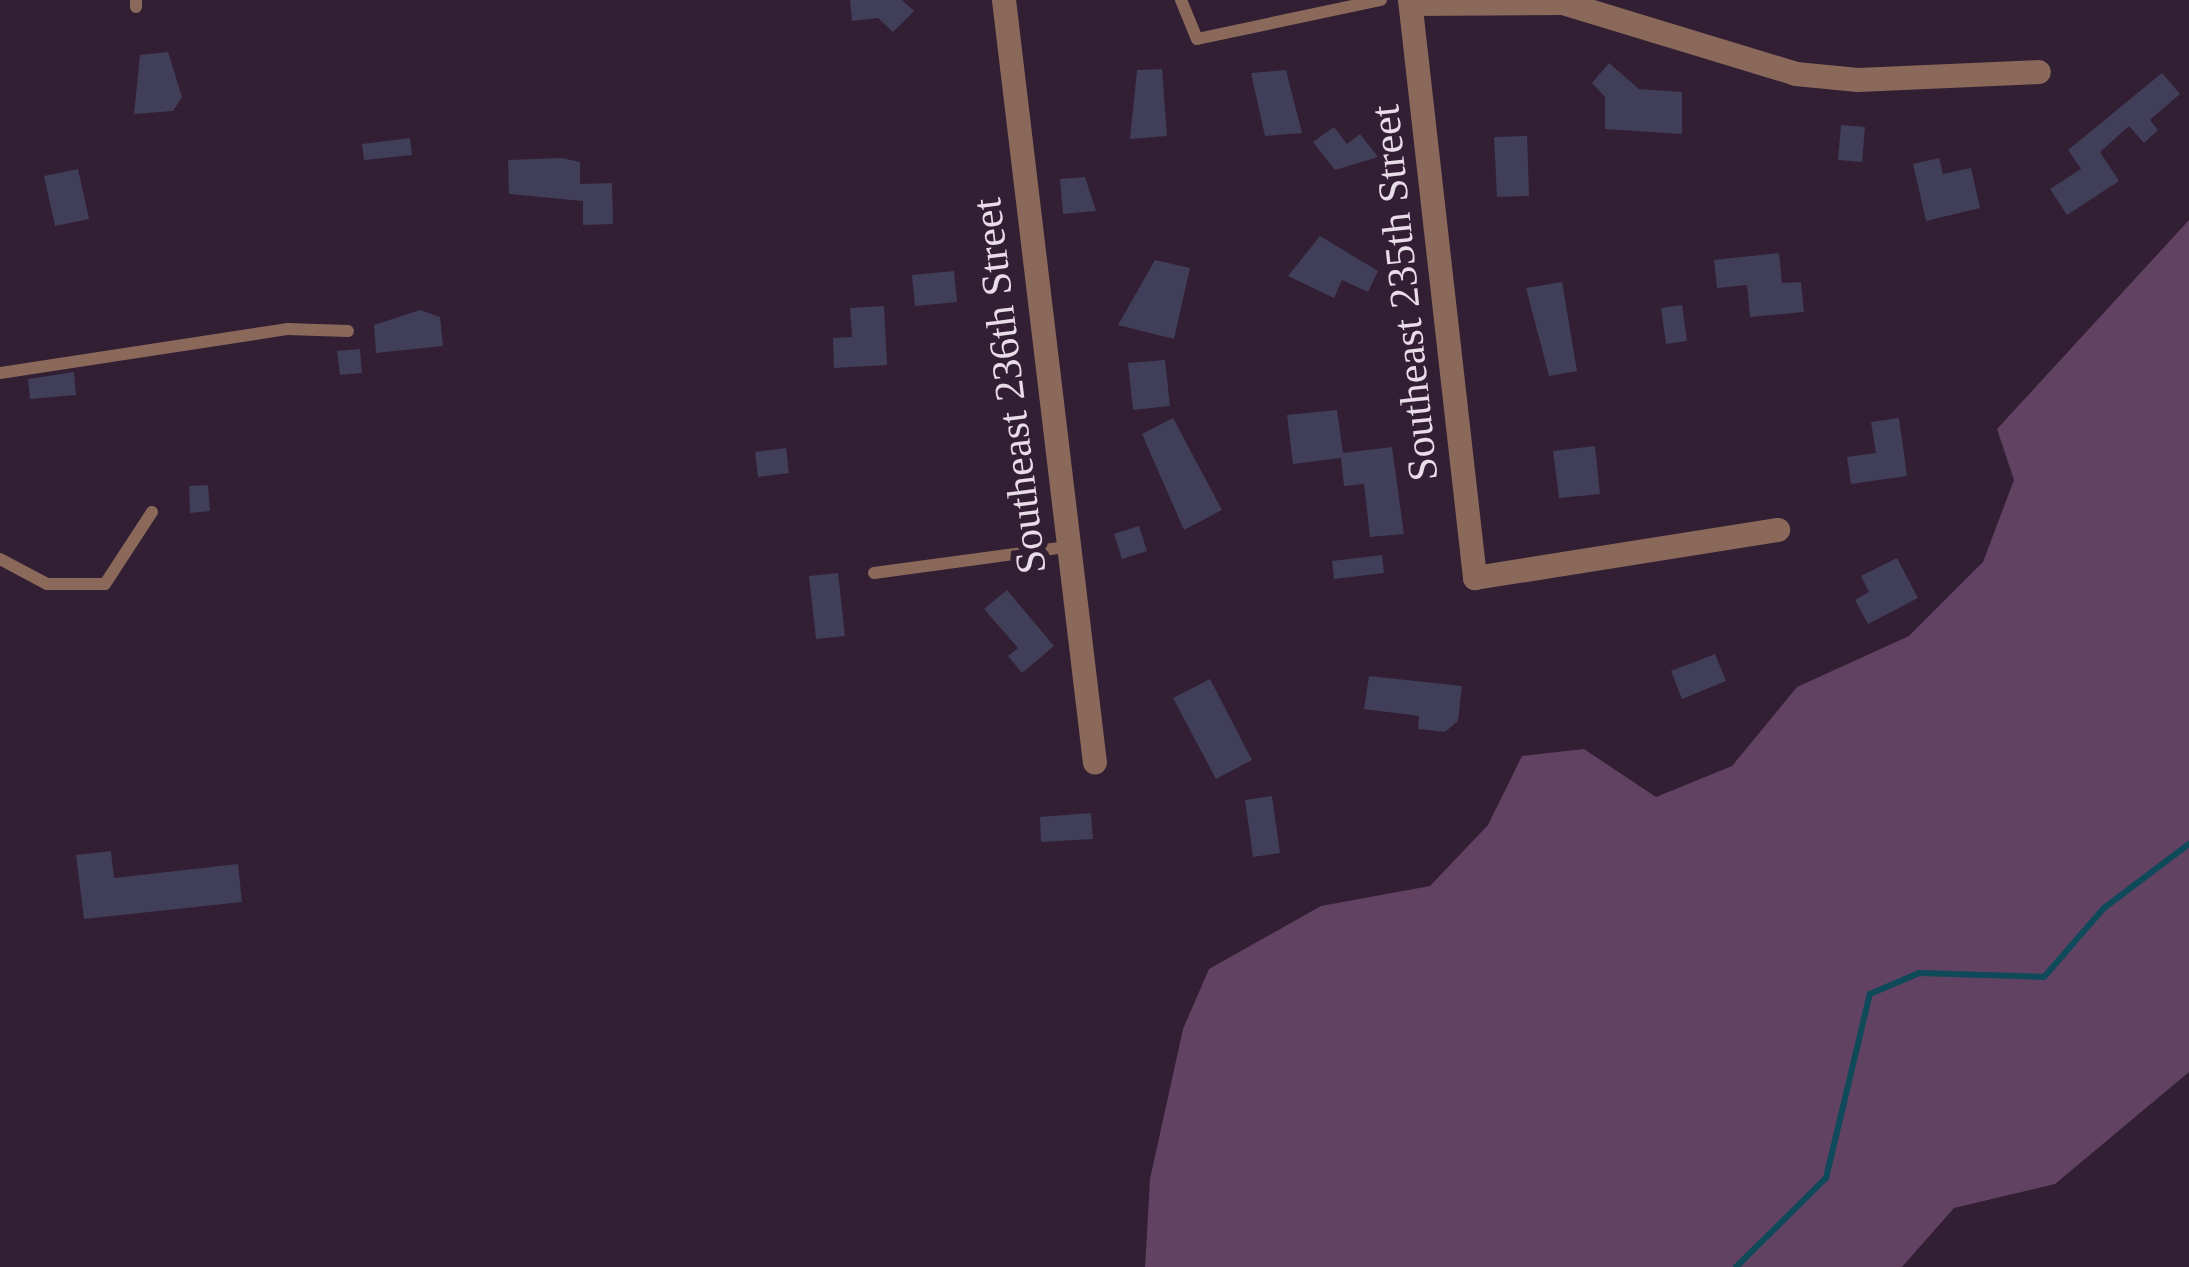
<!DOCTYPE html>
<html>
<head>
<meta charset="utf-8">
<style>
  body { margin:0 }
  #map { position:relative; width:2189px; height:1267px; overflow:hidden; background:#321f33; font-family:Georgia,serif }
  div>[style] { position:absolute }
  .green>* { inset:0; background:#614262 }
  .stream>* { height:6px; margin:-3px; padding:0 3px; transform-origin:3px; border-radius:3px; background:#0f4a5a }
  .building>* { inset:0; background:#403e58 }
  .service>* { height:12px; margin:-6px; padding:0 6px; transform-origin:6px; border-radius:6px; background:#8a695b }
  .minor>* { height:24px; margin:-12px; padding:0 12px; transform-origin:12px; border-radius:12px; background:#8a695b }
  span { translate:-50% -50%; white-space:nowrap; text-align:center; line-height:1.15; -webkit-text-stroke:12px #321f33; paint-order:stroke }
  .street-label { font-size:42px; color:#eaddea }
</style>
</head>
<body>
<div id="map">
  <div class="green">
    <div style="clip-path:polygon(2189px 220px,2189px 1072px,2055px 1184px,1954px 1208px,1902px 1267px,1145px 1267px,1150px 1179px,1183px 1029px,1209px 969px,1321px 906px,1430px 886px,1488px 825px,1522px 756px,1584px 749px,1656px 797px,1732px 766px,1797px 687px,1909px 636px,1983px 562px,2014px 480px,1997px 429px)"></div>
  </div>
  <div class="stream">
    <div style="left:1736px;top:1267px;width:127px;rotate:-44.7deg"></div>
    <div style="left:1826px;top:1178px;width:189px;rotate:-76.6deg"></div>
    <div style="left:1870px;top:994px;width:53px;rotate:-23.2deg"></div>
    <div style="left:1919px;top:973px;width:125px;rotate:1.8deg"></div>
    <div style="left:2044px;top:977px;width:91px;rotate:-49deg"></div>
    <div style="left:2104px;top:908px;width:106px;rotate:-37deg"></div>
  </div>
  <div class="building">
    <div style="clip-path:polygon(850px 0,902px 0,914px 11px,893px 32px,878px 18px,852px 21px)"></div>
    <div style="clip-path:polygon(168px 52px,182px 97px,173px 111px,134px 114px,140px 55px)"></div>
    <div style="clip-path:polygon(1609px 63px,1639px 89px,1682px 92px,1682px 134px,1605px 129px,1605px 97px,1592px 83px)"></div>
    <div style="clip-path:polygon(1162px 69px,1167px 136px,1130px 139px,1137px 70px)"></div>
    <div style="clip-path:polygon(1286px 70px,1302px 133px,1265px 136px,1251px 73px)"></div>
    <div style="clip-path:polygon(2162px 73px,2180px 94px,2150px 120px,2158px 130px,2144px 143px,2129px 126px,2100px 152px,2119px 181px,2067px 215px,2050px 189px,2081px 169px,2068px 150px)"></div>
    <div style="clip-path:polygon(1841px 125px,1865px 127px,1862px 162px,1838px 160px)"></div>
    <div style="clip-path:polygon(1334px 127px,1347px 144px,1360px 134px,1378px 157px,1335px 170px,1313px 142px)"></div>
    <div style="clip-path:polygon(1527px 136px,1529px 196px,1497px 197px,1494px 137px)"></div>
    <div style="clip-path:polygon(410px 138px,412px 155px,364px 160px,362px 144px)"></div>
    <div style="clip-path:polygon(562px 158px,580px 162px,580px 184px,612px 183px,613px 224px,583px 225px,583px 201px,509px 194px,508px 160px)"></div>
    <div style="clip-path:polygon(1939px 158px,1943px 174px,1971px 168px,1980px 208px,1926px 221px,1913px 164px)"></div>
    <div style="clip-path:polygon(78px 169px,89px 219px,55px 226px,44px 176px)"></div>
    <div style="clip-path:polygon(1085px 177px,1096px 211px,1063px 214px,1060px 179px)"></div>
    <div style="clip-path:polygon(1320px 236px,1378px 271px,1368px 292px,1342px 280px,1334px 298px,1288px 276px)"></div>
    <div style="clip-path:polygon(1779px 253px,1782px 283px,1801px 282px,1804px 312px,1750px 317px,1747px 285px,1717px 288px,1714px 260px)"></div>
    <div style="clip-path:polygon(1155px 260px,1190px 268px,1174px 339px,1118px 325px)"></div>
    <div style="clip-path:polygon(954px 271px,957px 302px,915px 306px,912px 275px)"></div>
    <div style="clip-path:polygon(1562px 282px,1577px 371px,1549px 376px,1526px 288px)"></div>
    <div style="clip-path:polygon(1682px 305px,1687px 341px,1666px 344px,1661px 308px)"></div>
    <div style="clip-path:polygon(884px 306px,887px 365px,834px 368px,833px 338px,852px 337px,850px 308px)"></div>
    <div style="clip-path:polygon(420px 310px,440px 317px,443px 346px,376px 353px,374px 325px)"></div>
    <div style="clip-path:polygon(360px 349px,362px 373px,340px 375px,337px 351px)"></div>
    <div style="clip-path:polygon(1165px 360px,1170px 406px,1133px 410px,1128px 363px)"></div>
    <div style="clip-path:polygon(74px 372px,76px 395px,30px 399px,28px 379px)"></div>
    <div style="clip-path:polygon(1337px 410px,1343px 453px,1392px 447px,1404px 534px,1370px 537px,1364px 484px,1344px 486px,1341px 458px,1293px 464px,1287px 415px)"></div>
    <div style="clip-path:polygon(1173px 418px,1222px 510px,1184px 530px,1142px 434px)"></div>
    <div style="clip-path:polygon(1899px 418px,1907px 476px,1851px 484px,1847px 457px,1876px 453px,1871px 422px)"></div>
    <div style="clip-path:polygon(1595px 446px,1600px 494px,1559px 498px,1553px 451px)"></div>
    <div style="clip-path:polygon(786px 448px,789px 473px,758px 477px,755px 452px)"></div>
    <div style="clip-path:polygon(208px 485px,210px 511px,190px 513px,189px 486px)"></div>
    <div style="clip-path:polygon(1139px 526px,1147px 551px,1122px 559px,1114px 534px)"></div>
    <div style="clip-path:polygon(1382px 555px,1384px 573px,1334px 579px,1332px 561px)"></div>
    <div style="clip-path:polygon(1897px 558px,1918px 598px,1868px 624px,1855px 600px,1869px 592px,1861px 576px)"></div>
    <div style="clip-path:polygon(838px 573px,845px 636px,816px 639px,809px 576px)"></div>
    <div style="clip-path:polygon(1007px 590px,1054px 646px,1022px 673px,1008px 656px,1018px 648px,984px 609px)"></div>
    <div style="clip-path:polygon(1715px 654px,1726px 681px,1682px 699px,1671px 671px)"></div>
    <div style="clip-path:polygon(1369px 676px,1462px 686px,1458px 721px,1445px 732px,1418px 729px,1419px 716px,1364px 709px)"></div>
    <div style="clip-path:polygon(1210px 679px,1252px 760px,1216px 779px,1173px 698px)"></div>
    <div style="clip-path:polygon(1272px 796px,1280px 853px,1253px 857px,1245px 800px)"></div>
    <div style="clip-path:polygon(1091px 813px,1093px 839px,1041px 842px,1040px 817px)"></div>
    <div style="clip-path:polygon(111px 851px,114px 878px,238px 864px,242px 902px,84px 919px,76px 855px)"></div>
  </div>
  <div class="service">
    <div style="left:136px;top:0;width:7px;rotate:90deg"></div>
    <div style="left:1181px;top:0;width:42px;rotate:67.7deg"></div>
    <div style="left:1197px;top:39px;width:188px;rotate:-12deg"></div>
    <div style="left:0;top:373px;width:290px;rotate:-8.7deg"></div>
    <div style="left:287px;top:329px;width:61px;rotate:1.9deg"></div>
    <div style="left:0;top:559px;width:53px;rotate:28deg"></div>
    <div style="left:47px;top:584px;width:58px"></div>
    <div style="left:105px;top:584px;width:86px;rotate:-56.9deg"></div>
    <div style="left:874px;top:573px;width:195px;rotate:-7.7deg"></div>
  </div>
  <div class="minor">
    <div style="left:1004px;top:0;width:768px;rotate:83.2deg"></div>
    <div style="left:1410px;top:0;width:582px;rotate:83.58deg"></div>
    <div style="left:1475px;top:578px;width:307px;rotate:-9deg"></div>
    <div style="left:1411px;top:4px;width:152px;rotate:-0.4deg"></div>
    <div style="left:1563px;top:3px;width:244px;rotate:16.9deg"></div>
    <div style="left:1796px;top:74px;width:62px;rotate:5.5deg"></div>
    <div style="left:1858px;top:80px;width:181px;rotate:-2.5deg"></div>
  </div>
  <div class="street-label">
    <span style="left:1404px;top:293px;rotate:-96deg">Southeast 235th Street</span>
    <span style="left:1009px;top:386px;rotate:-97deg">Southeast 236th Street</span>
  </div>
</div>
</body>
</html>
